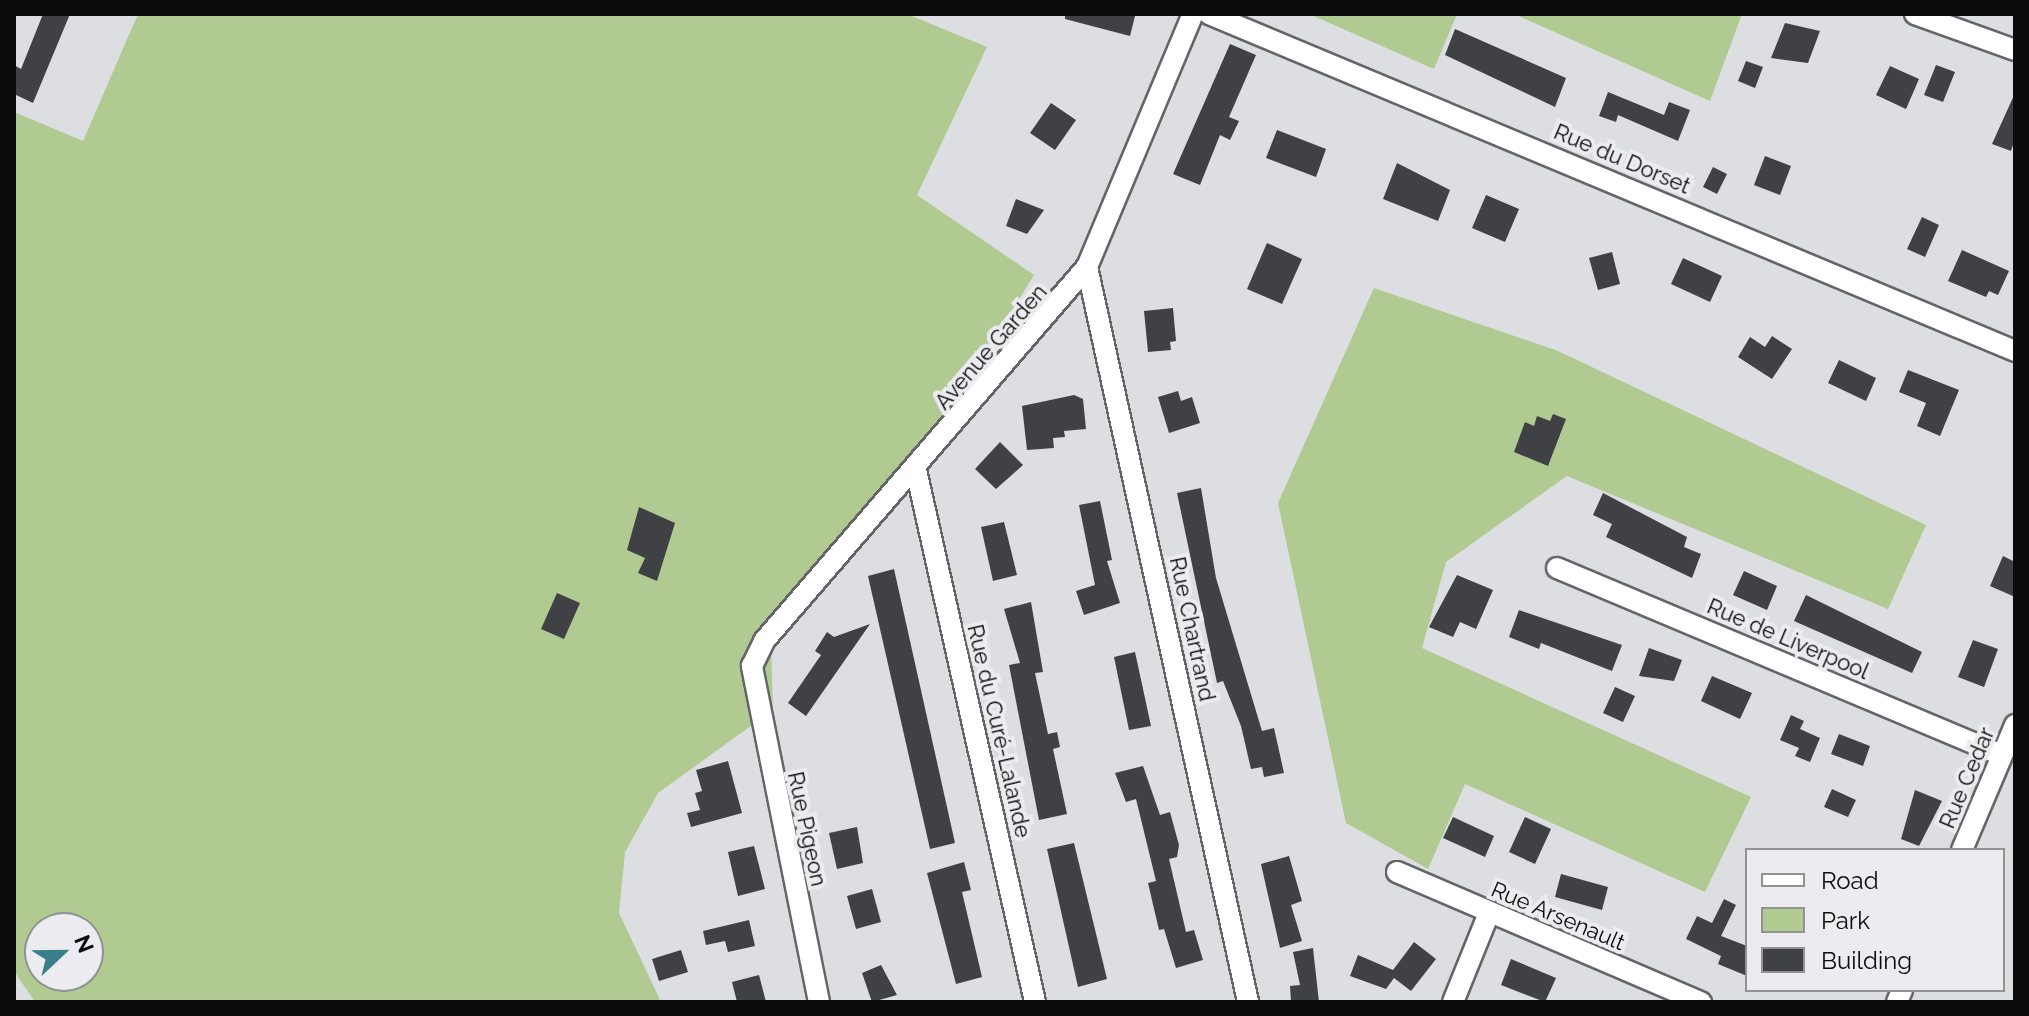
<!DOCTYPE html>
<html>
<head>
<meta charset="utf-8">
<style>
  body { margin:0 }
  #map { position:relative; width:2029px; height:1016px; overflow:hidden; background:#dddee2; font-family:Raleway,sans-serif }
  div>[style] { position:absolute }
  .green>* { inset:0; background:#b0ca92 }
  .building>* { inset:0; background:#404144 }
  .roads { filter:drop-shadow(2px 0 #656569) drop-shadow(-2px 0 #656569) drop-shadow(0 2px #656569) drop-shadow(0 -2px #656569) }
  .minor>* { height:20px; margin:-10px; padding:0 10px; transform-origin:10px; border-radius:10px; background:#fff }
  span { translate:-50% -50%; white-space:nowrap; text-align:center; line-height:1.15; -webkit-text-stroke:8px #ebebf0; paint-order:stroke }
  .street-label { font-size:22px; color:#0c0c0d }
  .frame { position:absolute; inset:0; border:16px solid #0c0c0d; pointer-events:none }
  .legend { position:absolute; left:1745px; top:848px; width:260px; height:144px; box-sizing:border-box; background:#ebebf0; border:2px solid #929295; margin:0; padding:10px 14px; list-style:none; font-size:24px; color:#0c0c0d }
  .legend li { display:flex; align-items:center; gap:16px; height:40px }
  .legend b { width:40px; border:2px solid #929295 }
  .north { position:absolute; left:24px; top:912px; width:80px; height:80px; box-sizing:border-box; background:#ebebf0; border:2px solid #929295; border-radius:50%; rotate:68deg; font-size:22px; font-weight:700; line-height:32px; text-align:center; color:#0c0c0d }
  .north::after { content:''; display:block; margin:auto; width:28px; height:36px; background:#387f8a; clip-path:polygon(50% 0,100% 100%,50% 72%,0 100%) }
</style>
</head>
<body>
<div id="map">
  <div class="green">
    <div style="clip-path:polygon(evenodd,138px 14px,907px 14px,987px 47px,917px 195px,1034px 275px,954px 404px,925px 473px,771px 647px,773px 710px,658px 793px,625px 852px,619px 913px,661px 1002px,35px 1002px,14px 971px,14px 112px,83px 141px,138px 14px,40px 928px,88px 928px,88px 976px,40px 976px,40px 928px)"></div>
    <div style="clip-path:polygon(1309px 14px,1457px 14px,1434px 69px)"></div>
    <div style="clip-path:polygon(1514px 14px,1742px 14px,1710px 101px)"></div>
    <div style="clip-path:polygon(1374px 288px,1558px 351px,1926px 525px,1888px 609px,1567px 476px,1446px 562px,1422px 648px,1751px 797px,1705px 892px,1465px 784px,1428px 869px,1346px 823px,1278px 503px)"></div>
  </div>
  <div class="building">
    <div style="clip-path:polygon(43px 14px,70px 14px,33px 103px,14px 94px,14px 65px,21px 69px)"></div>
    <div style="clip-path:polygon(1065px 14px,1128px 14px,1135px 16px,1130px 36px,1065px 19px)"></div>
    <div style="clip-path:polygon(1785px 23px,1820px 31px,1808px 63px,1771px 58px)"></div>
    <div style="clip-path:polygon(1455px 29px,1566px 78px,1555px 107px,1445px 55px)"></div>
    <div style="clip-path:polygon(1230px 44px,1256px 55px,1229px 117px,1239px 121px,1230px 140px,1220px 135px,1200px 185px,1173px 174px)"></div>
    <div style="clip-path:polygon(1746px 61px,1763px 67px,1755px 88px,1738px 81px)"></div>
    <div style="clip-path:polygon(1936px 65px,1955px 72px,1943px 102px,1924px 95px)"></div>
    <div style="clip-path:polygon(1890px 66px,1919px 79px,1906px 109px,1876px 95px)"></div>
    <div style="clip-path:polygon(1608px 92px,1664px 115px,1669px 102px,1690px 110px,1678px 141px,1618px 115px,1616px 122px,1599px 116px)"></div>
    <div style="clip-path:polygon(2015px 93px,2015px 139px,2011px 151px,1992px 144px)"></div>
    <div style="clip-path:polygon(1051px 103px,1076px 120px,1055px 150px,1030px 133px)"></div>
    <div style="clip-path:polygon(1277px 130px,1326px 149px,1316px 177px,1266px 158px)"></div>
    <div style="clip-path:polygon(1765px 156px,1791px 166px,1780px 195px,1754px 185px)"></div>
    <div style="clip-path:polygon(1397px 163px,1450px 190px,1438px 221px,1383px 199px)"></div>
    <div style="clip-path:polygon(1713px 167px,1727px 174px,1717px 194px,1703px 187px)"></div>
    <div style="clip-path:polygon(1486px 195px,1519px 209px,1505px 242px,1472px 228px)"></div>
    <div style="clip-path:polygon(1016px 199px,1044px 210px,1027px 234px,1006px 226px)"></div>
    <div style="clip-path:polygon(1922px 217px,1939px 225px,1925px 257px,1907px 249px)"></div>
    <div style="clip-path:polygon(1267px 243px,1302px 259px,1282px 304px,1247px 289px)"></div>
    <div style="clip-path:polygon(1962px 250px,2009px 271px,1998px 295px,1989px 291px,1986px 297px,1948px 281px)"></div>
    <div style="clip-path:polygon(1612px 252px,1620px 284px,1598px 290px,1589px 258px)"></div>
    <div style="clip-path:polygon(1683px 258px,1722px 276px,1710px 302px,1671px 284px)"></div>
    <div style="clip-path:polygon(1173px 308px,1176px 341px,1170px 342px,1171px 350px,1148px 352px,1144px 311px)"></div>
    <div style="clip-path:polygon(1772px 336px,1792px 349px,1772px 379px,1738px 357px,1750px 337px,1765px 347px)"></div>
    <div style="clip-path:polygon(1839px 360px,1876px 378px,1866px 401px,1828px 383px)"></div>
    <div style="clip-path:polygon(1908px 370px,1959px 390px,1940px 436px,1917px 426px,1926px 403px,1899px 392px)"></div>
    <div style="clip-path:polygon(1178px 391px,1181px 401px,1192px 397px,1200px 423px,1169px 433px,1158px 397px)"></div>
    <div style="clip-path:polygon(1074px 395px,1083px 399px,1086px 429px,1064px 431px,1065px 437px,1053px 438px,1054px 448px,1027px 450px,1022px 406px)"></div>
    <div style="clip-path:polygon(1553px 414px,1566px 419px,1548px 466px,1514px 452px,1525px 422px,1534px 426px,1537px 416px,1550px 421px)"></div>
    <div style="clip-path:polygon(1000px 442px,1023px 465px,996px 489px,975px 469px)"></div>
    <div style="clip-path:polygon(1201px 488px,1216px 578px,1262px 731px,1274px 728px,1284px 773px,1264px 777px,1262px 767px,1251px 769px,1241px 726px,1223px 681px,1217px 683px,1177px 493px)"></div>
    <div style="clip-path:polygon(1603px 493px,1687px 537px,1684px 547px,1701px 554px,1692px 578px,1606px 537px,1612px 524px,1593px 515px)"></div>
    <div style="clip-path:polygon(1100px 501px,1112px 560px,1107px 561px,1120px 603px,1084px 615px,1076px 591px,1095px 585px,1079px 505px)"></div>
    <div style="clip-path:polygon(639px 507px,675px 523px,657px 581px,638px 573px,645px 558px,627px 550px)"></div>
    <div style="clip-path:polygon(1004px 522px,1017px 575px,993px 581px,981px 527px)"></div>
    <div style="clip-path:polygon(2003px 556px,2015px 562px,2015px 597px,1990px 586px)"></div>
    <div style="clip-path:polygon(894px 569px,955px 843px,930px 849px,868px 576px)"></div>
    <div style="clip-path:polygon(1744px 571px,1777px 586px,1767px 610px,1733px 595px)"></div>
    <div style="clip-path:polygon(1457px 575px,1493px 590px,1476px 629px,1460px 622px,1453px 637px,1429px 627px)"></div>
    <div style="clip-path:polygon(557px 593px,580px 603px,564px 639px,541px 629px)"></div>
    <div style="clip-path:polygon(1806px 595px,1922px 652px,1912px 673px,1794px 621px)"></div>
    <div style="clip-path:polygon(1031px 602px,1043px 672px,1035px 673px,1048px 734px,1057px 732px,1060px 747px,1053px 749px,1067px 814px,1039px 820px,1009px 665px,1020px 663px,1004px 609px)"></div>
    <div style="clip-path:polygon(1519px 610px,1622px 645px,1612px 671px,1541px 643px,1539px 649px,1509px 637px)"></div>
    <div style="clip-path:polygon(870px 624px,806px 716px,788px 703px,821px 655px,815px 651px,827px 632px,834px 637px)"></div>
    <div style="clip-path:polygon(1973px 640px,1998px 649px,1984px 687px,1958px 677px)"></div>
    <div style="clip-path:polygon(1649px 648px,1682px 660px,1674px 681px,1639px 676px)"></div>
    <div style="clip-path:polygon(1135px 652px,1151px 726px,1129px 730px,1114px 657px)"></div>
    <div style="clip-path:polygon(1712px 676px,1752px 693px,1740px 719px,1701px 701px)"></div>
    <div style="clip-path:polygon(1615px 687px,1635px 696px,1623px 722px,1603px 713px)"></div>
    <div style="clip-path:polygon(1791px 715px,1804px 721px,1800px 729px,1820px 738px,1810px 762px,1795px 756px,1799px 748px,1780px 740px)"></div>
    <div style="clip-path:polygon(1839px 734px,1870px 746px,1863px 766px,1831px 754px)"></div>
    <div style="clip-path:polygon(728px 761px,742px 813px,691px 827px,687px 813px,700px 810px,695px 793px,702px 791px,696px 770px)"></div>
    <div style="clip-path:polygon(1143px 766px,1160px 815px,1170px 812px,1179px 845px,1177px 857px,1169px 859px,1186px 932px,1194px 930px,1203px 960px,1176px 968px,1164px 929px,1159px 930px,1148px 883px,1156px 881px,1136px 799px,1126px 802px,1115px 773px)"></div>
    <div style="clip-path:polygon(1832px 789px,1856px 800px,1848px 817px,1824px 807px)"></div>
    <div style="clip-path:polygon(1915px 790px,1942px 801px,1919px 846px,1901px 839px)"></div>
    <div style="clip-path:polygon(1453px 817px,1494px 836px,1485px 857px,1443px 838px)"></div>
    <div style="clip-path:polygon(1525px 817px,1551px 829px,1535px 864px,1509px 852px)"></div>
    <div style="clip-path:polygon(857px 827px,863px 863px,837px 869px,829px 833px)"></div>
    <div style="clip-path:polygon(1074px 843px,1107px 979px,1078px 987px,1047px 849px)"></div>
    <div style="clip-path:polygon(754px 846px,765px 889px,738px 896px,728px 852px)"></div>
    <div style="clip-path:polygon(1289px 856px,1302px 901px,1291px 905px,1302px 941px,1280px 948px,1261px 864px)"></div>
    <div style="clip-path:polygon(964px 862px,971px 890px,962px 892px,982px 977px,956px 984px,927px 873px)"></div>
    <div style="clip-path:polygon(1561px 874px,1608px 887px,1602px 910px,1555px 897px)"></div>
    <div style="clip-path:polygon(872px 889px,881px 922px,856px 929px,847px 896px)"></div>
    <div style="clip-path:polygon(1724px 899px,1736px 905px,1721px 936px,1747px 946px,1747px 976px,1718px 964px,1721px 956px,1686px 939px,1697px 916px,1712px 923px)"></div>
    <div style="clip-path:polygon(749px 920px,755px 946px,728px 952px,725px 941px,706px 945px,703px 931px)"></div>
    <div style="clip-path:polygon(1414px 942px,1436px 959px,1411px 991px,1394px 978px,1386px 989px,1350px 976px,1358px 955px,1393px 970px)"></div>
    <div style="clip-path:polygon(1313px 948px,1319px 1002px,1291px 1002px,1290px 986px,1300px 985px,1293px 952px)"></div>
    <div style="clip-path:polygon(681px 950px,688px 972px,659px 981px,652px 959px)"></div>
    <div style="clip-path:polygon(1511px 959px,1556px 978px,1545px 1002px,1501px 985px)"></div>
    <div style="clip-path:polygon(881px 965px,897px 995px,872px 1002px,862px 973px)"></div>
    <div style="clip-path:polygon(759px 975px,766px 1002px,737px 1002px,732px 982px)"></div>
  </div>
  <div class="roads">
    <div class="minor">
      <div style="left:1209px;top:14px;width:874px;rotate:22.69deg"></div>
      <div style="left:1915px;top:14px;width:106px;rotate:19.8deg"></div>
      <div style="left:1087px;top:267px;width:752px;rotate:77.64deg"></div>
      <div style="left:916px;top:470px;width:545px;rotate:77.39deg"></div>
      <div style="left:1557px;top:568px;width:482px;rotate:22.8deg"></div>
      <div style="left:1962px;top:850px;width:136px;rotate:-67deg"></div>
      <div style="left:1397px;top:872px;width:331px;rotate:23.2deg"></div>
      <div style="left:819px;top:1002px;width:343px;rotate:-101.3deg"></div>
      <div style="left:752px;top:666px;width:28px;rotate:-64deg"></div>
      <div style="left:764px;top:641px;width:494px;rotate:-49.2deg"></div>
      <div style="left:1087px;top:267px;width:274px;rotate:-67.3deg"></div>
      <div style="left:1453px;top:1002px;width:96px;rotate:-68deg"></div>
      <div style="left:1897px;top:1002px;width:13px;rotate:-67deg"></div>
    </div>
  </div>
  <div class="street-label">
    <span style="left:1622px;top:159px;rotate:23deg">Rue du Dorset</span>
    <span style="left:991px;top:347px;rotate:-49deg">Avenue Garden</span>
    <span style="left:1192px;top:629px;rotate:78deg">Rue Chartrand</span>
    <span style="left:1788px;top:639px;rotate:23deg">Rue de Liverpool</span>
    <span style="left:999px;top:731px;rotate:77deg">Rue du Curé-Lalande</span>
    <span style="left:1967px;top:778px;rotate:-67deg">Rue Cedar</span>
    <span style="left:807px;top:829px;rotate:78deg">Rue Pigeon</span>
    <span style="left:1558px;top:916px;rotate:23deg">Rue Arsenault</span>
  </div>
  <div class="frame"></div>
  <ul class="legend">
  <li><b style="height:10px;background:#fff"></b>Road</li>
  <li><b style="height:22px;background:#b0ca92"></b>Park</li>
  <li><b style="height:22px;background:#404144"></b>Building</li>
  </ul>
  <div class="north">N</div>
</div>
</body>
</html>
